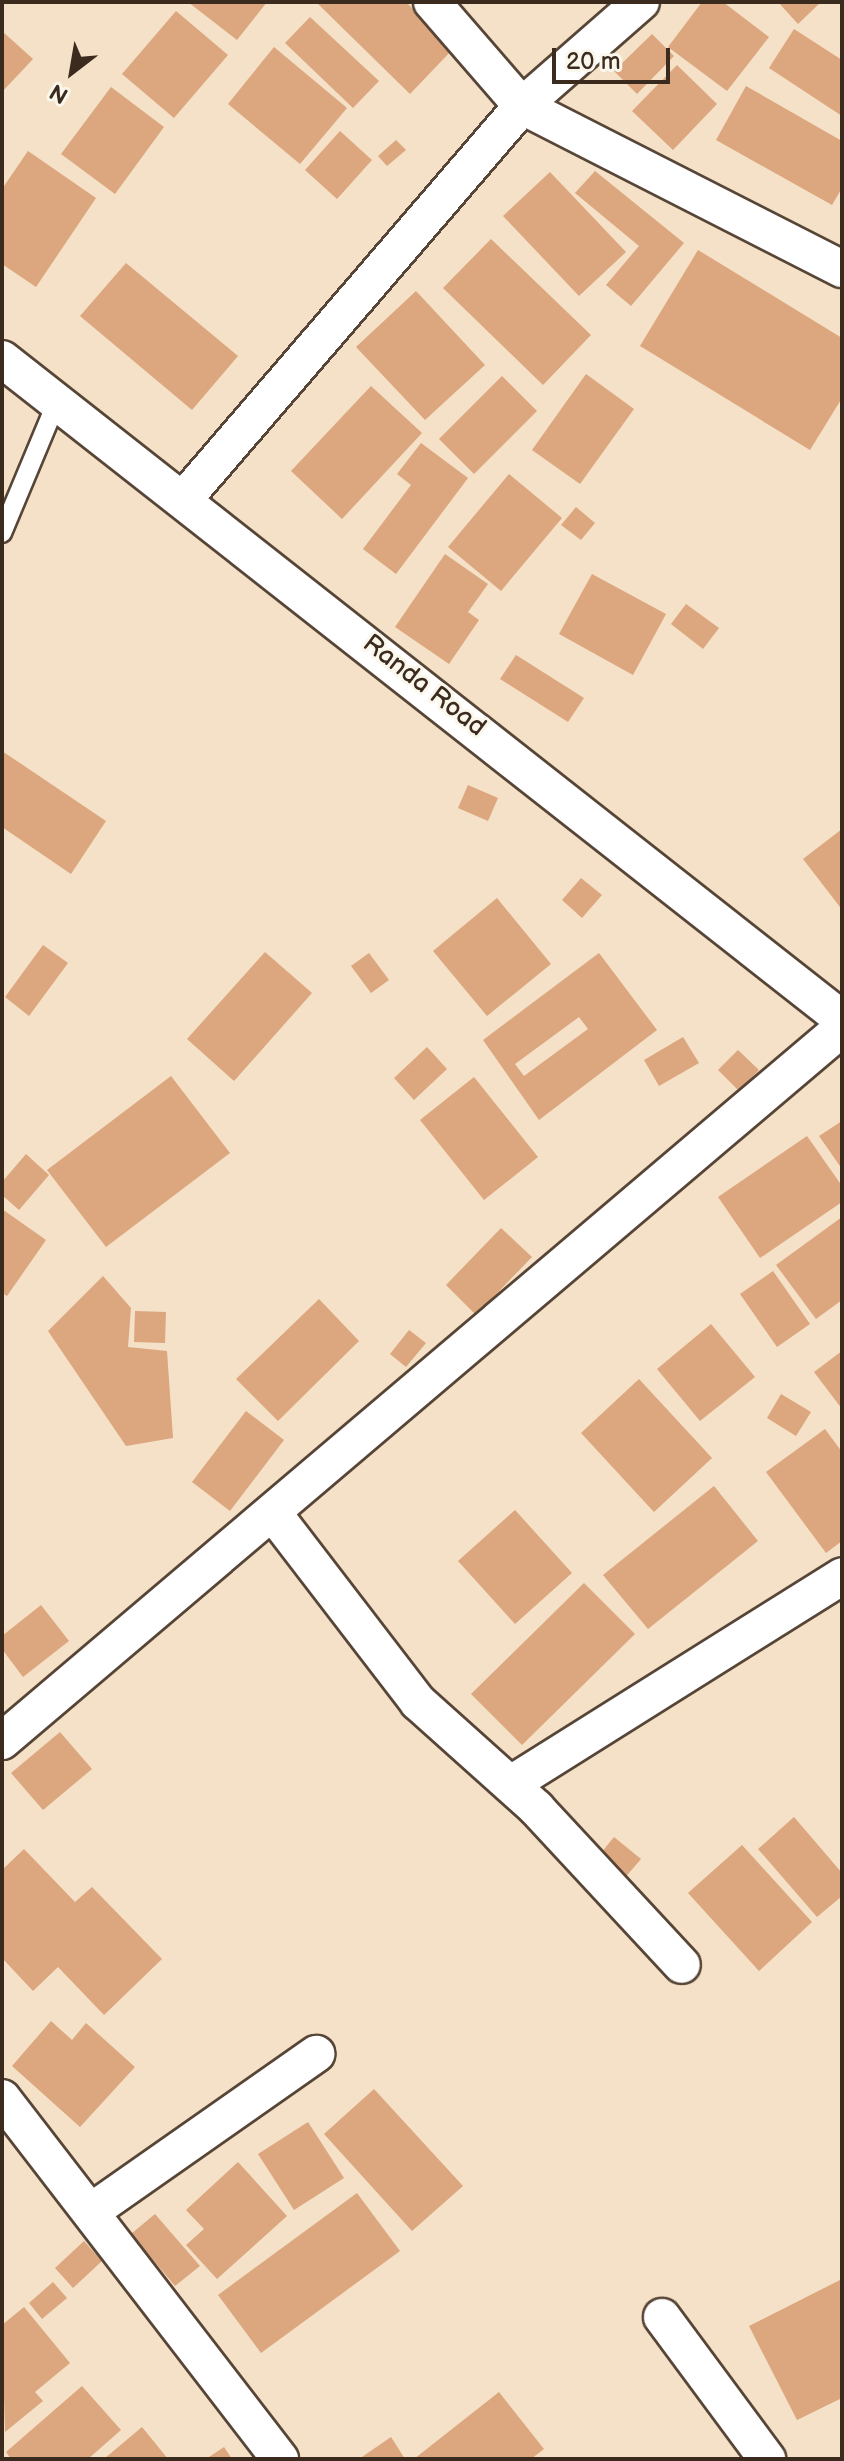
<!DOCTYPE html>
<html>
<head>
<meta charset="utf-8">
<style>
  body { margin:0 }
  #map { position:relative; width:844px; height:2461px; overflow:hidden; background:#f4e1c7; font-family:"Balsamiq Sans",sans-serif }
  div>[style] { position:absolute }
  .building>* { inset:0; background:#dca67e }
  .roads { filter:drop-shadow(2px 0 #574537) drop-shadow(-2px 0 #574537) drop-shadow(0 2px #574537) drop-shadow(0 -2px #574537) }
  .lane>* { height:18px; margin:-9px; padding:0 9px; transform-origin:9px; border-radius:9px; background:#fff }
  .street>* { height:36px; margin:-18px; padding:0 18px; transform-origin:18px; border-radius:18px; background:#fff }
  span { translate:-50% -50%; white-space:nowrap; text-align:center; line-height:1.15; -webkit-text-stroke:6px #fbf7ec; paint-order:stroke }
  .street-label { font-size:26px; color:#3b2a1e }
  .frame { position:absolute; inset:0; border:4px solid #3b2a1e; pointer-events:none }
  .north { position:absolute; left:32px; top:32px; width:80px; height:80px; -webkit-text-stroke:6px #fbf7ec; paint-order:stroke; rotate:211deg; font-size:22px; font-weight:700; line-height:32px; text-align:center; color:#3b2a1e }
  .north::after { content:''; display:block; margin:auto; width:28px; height:36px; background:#3b2a1e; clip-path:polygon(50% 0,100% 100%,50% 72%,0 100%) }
  .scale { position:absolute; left:552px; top:48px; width:118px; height:36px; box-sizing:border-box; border:4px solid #3b2a1e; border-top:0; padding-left:10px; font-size:24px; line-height:28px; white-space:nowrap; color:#3b2a1e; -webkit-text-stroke:6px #fbf7ec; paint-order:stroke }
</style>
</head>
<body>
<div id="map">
  <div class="building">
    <div style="clip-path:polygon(188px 2px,267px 2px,237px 40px)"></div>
    <div style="clip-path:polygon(316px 2px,406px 2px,453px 49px,410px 94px)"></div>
    <div style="clip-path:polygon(702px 2px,723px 2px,769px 37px,727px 91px,668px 47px)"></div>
    <div style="clip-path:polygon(778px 2px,821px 2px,798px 24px)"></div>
    <div style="clip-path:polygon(176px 11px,228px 55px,174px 118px,122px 74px)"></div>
    <div style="clip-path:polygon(310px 17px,379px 81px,353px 108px,285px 43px)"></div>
    <div style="clip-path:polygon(794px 29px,842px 60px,842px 116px,769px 68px)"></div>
    <div style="clip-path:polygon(2px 31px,33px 59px,2px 92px)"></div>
    <div style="clip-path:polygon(652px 34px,674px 56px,637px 94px,614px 71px)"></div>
    <div style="clip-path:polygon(274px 47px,347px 108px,300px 164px,228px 104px)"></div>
    <div style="clip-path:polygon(677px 65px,717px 104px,673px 150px,632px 111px)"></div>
    <div style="clip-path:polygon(746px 86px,842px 141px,842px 188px,832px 205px,716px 140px)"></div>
    <div style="clip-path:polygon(111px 87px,164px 127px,115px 194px,61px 154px)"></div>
    <div style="clip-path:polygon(340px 131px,372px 160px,337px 199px,305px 170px)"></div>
    <div style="clip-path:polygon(396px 140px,406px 150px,387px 166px,378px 156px)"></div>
    <div style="clip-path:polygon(28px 151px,96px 198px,36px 287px,2px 264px,2px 189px)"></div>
    <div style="clip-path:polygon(595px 171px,684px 243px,631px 306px,606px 285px,639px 246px,575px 193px)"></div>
    <div style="clip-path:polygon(550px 172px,626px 252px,579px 296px,503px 216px)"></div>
    <div style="clip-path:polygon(491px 239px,591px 335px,543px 385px,443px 288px)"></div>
    <div style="clip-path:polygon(698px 250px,842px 338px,842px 398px,810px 450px,640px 346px)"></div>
    <div style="clip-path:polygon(126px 263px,238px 356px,192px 410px,80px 316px)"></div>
    <div style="clip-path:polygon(416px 291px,485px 365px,425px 420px,356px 347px)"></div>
    <div style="clip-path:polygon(586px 374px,634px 409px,580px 484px,532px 450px)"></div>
    <div style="clip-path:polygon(502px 376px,537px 411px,474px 474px,439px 439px)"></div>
    <div style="clip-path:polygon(371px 386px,422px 433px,342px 519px,291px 471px)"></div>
    <div style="clip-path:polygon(421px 443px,468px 478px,396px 574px,363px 549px,411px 485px,397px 474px)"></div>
    <div style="clip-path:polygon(509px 474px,562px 518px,501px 591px,448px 547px)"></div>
    <div style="clip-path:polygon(576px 507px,595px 523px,581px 540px,561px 525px)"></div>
    <div style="clip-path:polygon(445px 554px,488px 584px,468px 612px,479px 620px,449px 664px,395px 627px)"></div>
    <div style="clip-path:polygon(592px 574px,666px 614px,633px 675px,559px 634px)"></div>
    <div style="clip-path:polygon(686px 604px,719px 628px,703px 649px,671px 624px)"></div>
    <div style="clip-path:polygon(516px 655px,584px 698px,568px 722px,500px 679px)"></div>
    <div style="clip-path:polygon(2px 751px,106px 821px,71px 874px,2px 827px)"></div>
    <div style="clip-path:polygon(468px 785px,498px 798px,488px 821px,458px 808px)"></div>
    <div style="clip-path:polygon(842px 829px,842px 906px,840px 907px,803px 859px)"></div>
    <div style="clip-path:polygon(581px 878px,602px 895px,582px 918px,562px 900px)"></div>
    <div style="clip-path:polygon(497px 898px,551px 964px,487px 1016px,433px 951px)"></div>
    <div style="clip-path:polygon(43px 945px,68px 963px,29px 1016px,5px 997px)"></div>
    <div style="clip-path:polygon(265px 952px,312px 993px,234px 1081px,187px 1039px)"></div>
    <div style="clip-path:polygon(369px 953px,389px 980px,371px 993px,351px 966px)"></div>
    <div style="clip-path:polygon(evenodd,599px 953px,657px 1030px,539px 1120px,483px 1040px,599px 953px,579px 1017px,588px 1029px,524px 1076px,515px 1064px,579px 1017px)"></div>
    <div style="clip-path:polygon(683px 1037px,699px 1063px,659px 1086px,644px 1060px)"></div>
    <div style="clip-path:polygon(427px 1047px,447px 1069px,414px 1100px,394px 1078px)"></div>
    <div style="clip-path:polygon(738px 1050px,759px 1070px,739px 1091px,718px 1070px)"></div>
    <div style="clip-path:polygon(171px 1076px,230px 1153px,106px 1247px,47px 1170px)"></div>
    <div style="clip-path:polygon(474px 1077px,538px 1157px,484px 1200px,420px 1120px)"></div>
    <div style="clip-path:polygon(842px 1121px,842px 1169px,819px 1136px)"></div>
    <div style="clip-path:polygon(807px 1136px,842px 1186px,842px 1202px,760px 1258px,718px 1197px)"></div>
    <div style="clip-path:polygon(26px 1154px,49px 1175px,19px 1210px,2px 1195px,2px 1182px)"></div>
    <div style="clip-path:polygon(2px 1209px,46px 1240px,7px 1296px,2px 1293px)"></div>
    <div style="clip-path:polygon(842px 1217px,842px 1300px,816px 1319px,776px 1265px)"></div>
    <div style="clip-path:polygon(501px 1228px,532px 1257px,476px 1315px,446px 1285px)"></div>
    <div style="clip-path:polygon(773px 1271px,810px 1324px,777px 1347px,740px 1294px)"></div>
    <div style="clip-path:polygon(103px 1276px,131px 1308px,128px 1347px,167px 1351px,173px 1438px,126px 1446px,48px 1331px)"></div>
    <div style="clip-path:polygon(319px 1299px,359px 1341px,278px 1421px,236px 1379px)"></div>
    <div style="clip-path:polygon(135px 1311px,166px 1312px,165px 1343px,134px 1342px)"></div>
    <div style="clip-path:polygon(711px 1324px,755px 1377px,700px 1421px,657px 1369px)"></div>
    <div style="clip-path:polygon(409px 1330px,426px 1343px,406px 1367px,390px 1354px)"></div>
    <div style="clip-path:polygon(842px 1351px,842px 1409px,814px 1372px)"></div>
    <div style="clip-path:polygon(639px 1379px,712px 1458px,654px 1512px,581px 1433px)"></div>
    <div style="clip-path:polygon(781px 1394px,811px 1412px,796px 1436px,767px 1418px)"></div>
    <div style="clip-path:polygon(246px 1411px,284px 1440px,230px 1511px,192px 1482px)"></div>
    <div style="clip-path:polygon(825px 1429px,842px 1452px,842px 1541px,826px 1553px,766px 1472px)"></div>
    <div style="clip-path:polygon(714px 1486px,758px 1541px,648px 1629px,603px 1575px)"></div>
    <div style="clip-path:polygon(515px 1510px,572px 1573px,515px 1624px,458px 1561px)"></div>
    <div style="clip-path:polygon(584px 1583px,635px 1634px,522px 1745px,471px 1694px)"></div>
    <div style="clip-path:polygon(41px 1605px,69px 1641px,23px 1677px,2px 1649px,2px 1636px)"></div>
    <div style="clip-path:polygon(60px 1732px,92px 1769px,43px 1810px,11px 1773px)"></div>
    <div style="clip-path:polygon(794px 1817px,842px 1873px,842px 1896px,817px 1917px,758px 1849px)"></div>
    <div style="clip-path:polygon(614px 1837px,641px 1859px,623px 1880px,597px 1858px)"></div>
    <div style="clip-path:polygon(742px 1845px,812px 1922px,759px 1971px,688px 1893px)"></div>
    <div style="clip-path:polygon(24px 1849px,75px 1902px,92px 1887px,162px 1959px,104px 2015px,58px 1967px,33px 1991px,2px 1958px,2px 1870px)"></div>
    <div style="clip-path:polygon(51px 2021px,72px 2040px,86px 2023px,135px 2067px,80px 2127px,12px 2066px)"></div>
    <div style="clip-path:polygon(374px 2089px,463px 2186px,412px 2231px,324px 2134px)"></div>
    <div style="clip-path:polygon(308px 2122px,344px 2178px,294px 2210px,258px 2154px)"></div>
    <div style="clip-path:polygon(238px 2162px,287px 2216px,217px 2279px,186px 2245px,204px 2229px,186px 2210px)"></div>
    <div style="clip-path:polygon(357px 2193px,400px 2251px,261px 2353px,218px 2295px)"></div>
    <div style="clip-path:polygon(155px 2214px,200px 2266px,175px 2286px,131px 2234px)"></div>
    <div style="clip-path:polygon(84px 2241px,102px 2261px,73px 2288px,55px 2268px)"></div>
    <div style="clip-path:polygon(842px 2279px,842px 2398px,797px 2420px,749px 2326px)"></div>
    <div style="clip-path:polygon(53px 2282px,67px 2298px,42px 2319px,29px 2303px)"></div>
    <div style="clip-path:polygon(24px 2307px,70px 2363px,35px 2392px,43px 2401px,5px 2432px,2px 2325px)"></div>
    <div style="clip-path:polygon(82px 2386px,121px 2430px,88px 2459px,11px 2459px,6px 2452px)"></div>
    <div style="clip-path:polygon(499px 2392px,544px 2449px,531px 2459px,414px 2459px)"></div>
    <div style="clip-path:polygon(142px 2427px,168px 2459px,104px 2459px)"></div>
    <div style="clip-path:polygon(391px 2437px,405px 2459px,359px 2459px)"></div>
    <div style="clip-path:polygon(224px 2447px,232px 2459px,206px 2459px)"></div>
  </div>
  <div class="roads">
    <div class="lane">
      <div style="left:2px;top:533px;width:140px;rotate:-67.3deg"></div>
    </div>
    <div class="street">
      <div style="left:432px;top:2px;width:138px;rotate:49.1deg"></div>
      <div style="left:522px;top:106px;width:359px;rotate:27deg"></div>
      <div style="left:2px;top:359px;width:1068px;rotate:38.16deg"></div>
      <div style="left:183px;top:500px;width:520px;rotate:-49.29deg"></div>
      <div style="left:522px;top:106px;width:158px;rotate:-41.2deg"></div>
      <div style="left:273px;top:1513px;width:238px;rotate:52.5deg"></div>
      <div style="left:418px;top:1702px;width:159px;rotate:41.9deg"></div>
      <div style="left:536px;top:1808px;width:214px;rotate:47.1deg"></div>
      <div style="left:2px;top:1741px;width:1102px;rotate:-40.32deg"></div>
      <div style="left:511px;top:1784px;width:391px;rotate:-32.1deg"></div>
      <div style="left:2px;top:2098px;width:456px;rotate:52.4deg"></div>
      <div style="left:92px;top:2211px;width:274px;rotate:-35deg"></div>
      <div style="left:662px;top:2317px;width:177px;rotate:53.5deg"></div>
    </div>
  </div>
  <div class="street-label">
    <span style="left:424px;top:686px;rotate:38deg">Randa Road</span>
  </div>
  <div class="frame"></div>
  <div class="north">N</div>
  <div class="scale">20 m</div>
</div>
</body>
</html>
